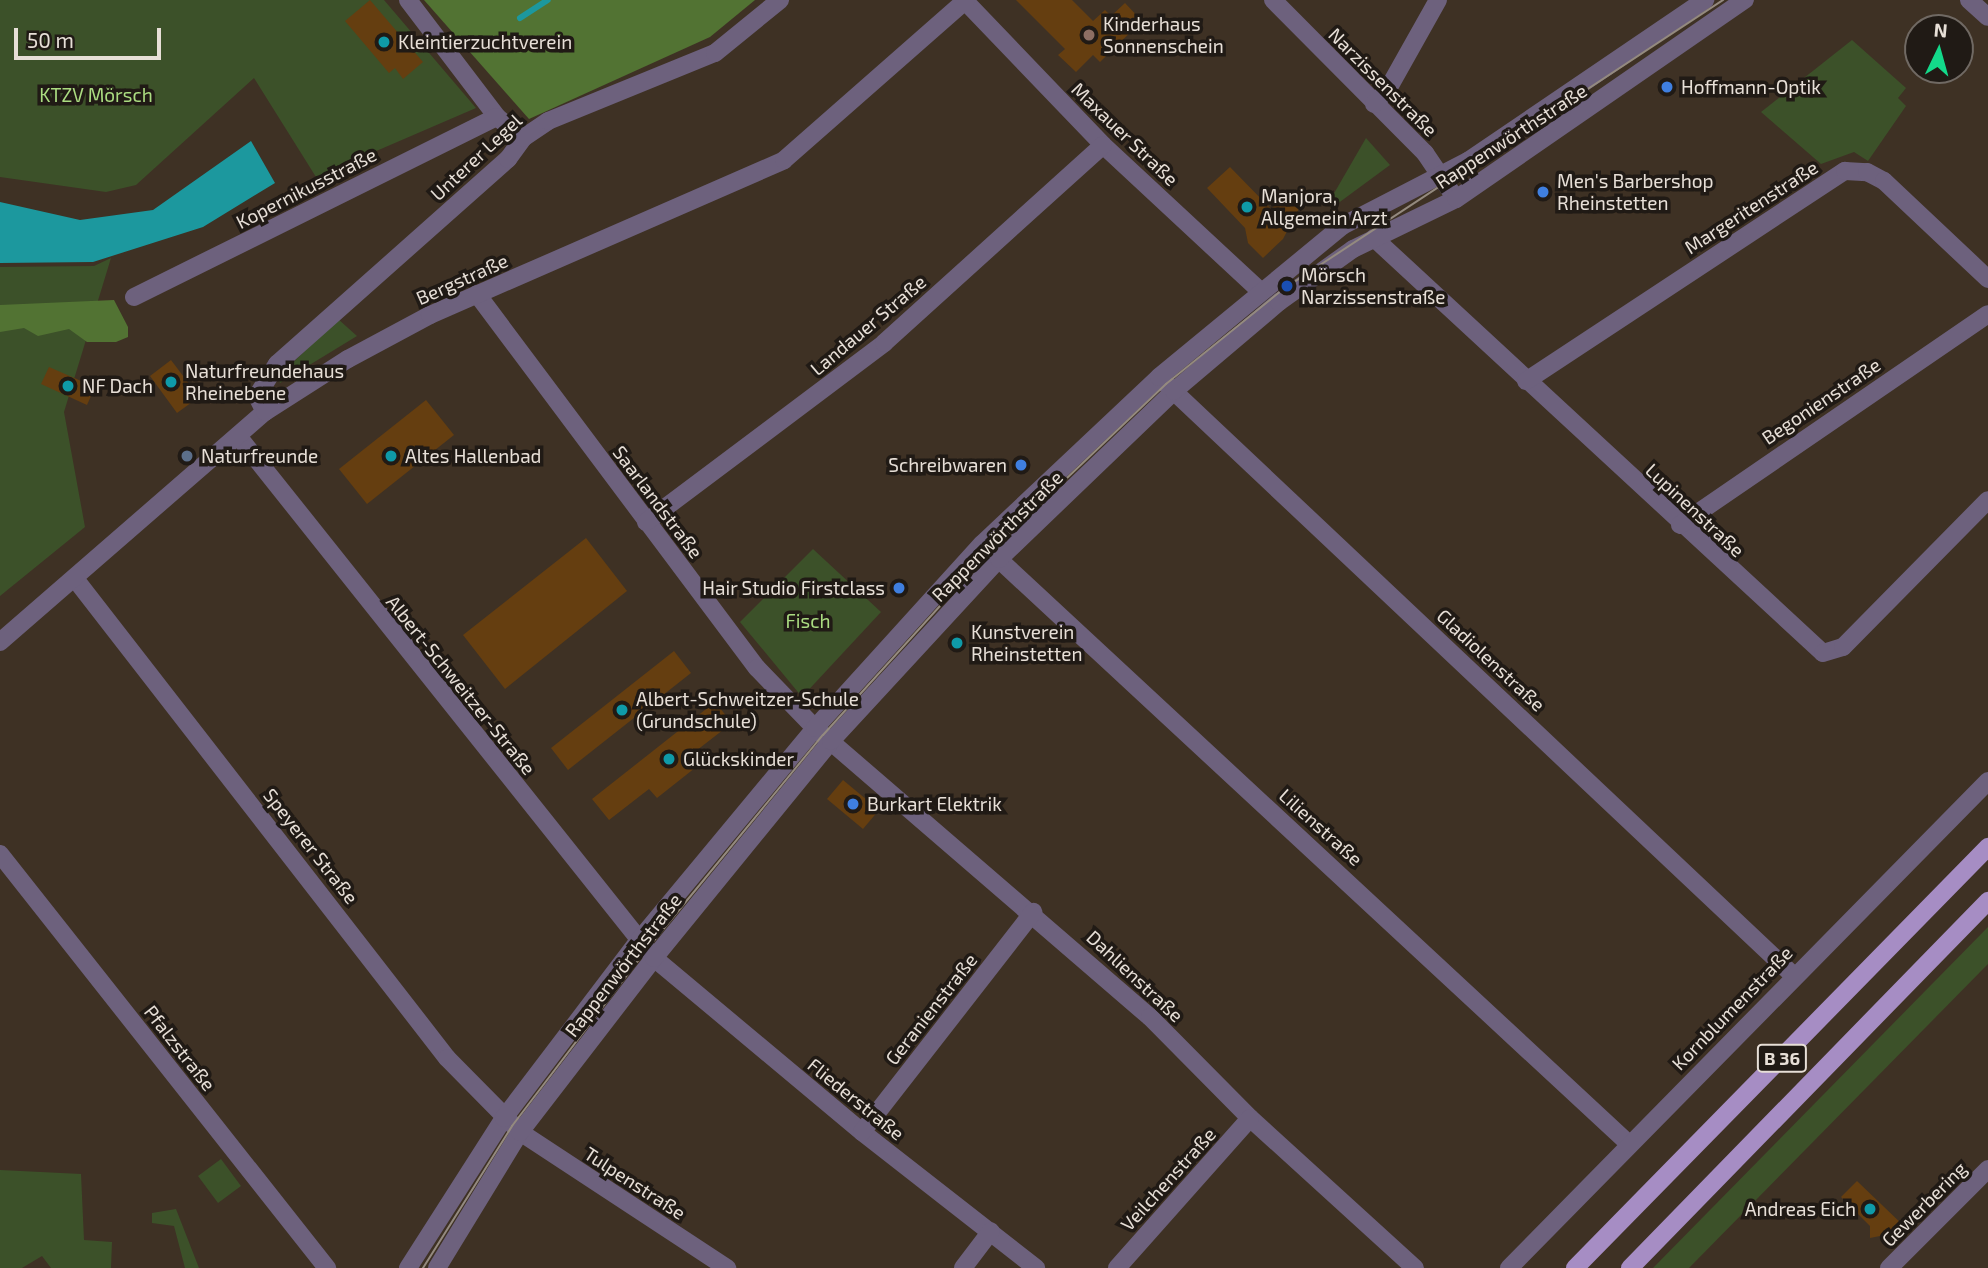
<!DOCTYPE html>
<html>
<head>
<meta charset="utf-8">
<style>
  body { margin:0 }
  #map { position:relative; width:1988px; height:1268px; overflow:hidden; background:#3e3124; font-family:"Exo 2",sans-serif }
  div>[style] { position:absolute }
  .green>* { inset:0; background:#3c5129 }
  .forest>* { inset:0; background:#527333 }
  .water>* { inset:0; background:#1c989e }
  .stream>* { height:6px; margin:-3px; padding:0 3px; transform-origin:3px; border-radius:3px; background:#1c989e }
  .building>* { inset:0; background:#653e10 }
  .minor>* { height:18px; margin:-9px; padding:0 9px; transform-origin:9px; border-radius:9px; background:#6d617d }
  .primary>* { height:18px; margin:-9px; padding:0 9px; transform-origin:9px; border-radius:9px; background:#a68dc4 }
  .tram>* { height:2px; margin:-1px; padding:0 1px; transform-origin:1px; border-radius:1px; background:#948a7f }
  .dots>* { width:19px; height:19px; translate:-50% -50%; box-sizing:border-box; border:4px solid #201a15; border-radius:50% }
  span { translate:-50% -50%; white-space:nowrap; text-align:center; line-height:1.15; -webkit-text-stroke:7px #201a15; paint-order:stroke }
  .shield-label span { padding:2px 5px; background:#201a15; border:2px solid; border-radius:5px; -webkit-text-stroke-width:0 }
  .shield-label { font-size:18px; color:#e7dfd7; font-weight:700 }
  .poi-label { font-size:19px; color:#e7dfd7 }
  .left { translate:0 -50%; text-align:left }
  .right { translate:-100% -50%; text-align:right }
  .street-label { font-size:19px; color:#e7dfd7 }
  .park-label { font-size:19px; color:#abdc81 }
  .north { position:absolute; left:1904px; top:14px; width:70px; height:70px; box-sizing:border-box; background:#201a15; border:2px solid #706963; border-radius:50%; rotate:5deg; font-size:19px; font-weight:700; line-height:28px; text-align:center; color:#e7dfd7 }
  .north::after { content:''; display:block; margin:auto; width:24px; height:32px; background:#13d98a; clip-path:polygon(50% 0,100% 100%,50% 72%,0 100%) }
  .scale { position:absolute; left:14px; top:28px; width:147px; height:32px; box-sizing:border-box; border:4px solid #e7dfd7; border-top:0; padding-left:9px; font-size:21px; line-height:24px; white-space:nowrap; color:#e7dfd7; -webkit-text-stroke:5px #201a15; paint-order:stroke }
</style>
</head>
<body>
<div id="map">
  <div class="green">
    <div style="clip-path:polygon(0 0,384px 0,476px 108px,316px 177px,254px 78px,136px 185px,106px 192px,0 177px)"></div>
    <div style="clip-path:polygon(1852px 40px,1906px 88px,1898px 98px,1906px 106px,1868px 161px,1854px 152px,1821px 164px,1761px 112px)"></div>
    <div style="clip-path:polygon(1366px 138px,1390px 165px,1333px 207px,1329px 202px)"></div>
    <div style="clip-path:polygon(111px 258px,64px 412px,85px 527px,0 596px,0 267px,94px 266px)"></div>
    <div style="clip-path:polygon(338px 319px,357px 336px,280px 383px,278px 377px)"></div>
    <div style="clip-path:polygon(813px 549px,881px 612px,802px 697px,740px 622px)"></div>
    <div style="clip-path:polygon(1988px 927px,1988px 964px,1689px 1268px,1653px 1268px)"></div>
    <div style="clip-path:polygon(221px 1159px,241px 1186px,218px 1203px,198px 1176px)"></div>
    <div style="clip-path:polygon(0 1170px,81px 1174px,84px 1240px,112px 1242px,111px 1268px,51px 1268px,42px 1256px,22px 1268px,0 1268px)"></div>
    <div style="clip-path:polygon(176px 1209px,199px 1268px,185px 1268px,174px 1226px,152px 1223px,152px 1213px)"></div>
  </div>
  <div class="forest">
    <div style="clip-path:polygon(424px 0,755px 0,710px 37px,529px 119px)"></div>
    <div style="clip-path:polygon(114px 300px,128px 327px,128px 337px,116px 342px,87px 342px,69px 329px,38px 336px,24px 328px,0 332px,0 305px)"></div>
  </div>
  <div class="water">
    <div style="clip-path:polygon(251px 141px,275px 183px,203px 227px,93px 262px,0 263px,0 202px,80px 220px,153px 210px)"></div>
  </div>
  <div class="stream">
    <div style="left:520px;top:18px;width:33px;rotate:-33deg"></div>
  </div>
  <div class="building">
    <div style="clip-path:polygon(370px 0,423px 62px,403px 79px,395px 68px,389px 73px,345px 21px)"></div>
    <div style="clip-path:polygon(1016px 0,1072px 0,1093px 21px,1105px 10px,1111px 16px,1125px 3px,1142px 21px,1100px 62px,1093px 55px,1076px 72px,1058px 55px,1065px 49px)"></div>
    <div style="clip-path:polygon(1230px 167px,1271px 209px,1290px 190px,1302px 203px,1283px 239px,1263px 258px,1248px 243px,1245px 228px,1207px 188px)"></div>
    <div style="clip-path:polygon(171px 360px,199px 397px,177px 413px,150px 376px)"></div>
    <div style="clip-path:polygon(49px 367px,95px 387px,87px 405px,41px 384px)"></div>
    <div style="clip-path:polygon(426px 400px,454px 435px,367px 504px,339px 469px)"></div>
    <div style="clip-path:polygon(586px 538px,627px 591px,505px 689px,463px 635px)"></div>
    <div style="clip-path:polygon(674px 651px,691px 673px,568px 770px,551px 748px)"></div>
    <div style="clip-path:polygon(715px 702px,732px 723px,692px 754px,700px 764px,657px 798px,649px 789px,609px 820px,592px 799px)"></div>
    <div style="clip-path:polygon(843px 780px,879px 810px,863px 829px,827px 799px)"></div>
    <div style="clip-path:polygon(1857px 1181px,1905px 1227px,1888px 1244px,1880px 1236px,1870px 1238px,1870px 1226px,1841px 1197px)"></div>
  </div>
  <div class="minor">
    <div style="left:408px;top:0;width:147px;rotate:52.7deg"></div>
    <div style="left:497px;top:117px;width:33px;rotate:39deg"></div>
    <div style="left:1273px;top:0;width:216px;rotate:45.2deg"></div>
    <div style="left:1425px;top:153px;width:55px;rotate:56deg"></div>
    <div style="left:1969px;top:0;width:25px;rotate:42deg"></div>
    <div style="left:965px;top:1px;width:199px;rotate:46.2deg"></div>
    <div style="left:1103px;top:145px;width:214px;rotate:42.9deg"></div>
    <div style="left:1374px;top:104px;width:21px;rotate:-47deg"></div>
    <div style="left:1388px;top:89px;width:102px;rotate:-60.7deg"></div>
    <div style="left:1374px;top:238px;width:611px;rotate:42.75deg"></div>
    <div style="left:1823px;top:653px;width:21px;rotate:-17deg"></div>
    <div style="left:1843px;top:647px;width:206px;rotate:-45.4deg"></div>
    <div style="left:477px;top:294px;width:467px;rotate:53.2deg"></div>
    <div style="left:757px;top:668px;width:83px;rotate:46deg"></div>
    <div style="left:815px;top:728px;width:442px;rotate:40.8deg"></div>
    <div style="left:1150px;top:1017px;width:142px;rotate:45.3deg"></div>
    <div style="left:1250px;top:1118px;width:223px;rotate:42.3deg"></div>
    <div style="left:134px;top:297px;width:405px;rotate:-26.4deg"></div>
    <div style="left:1526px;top:381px;width:382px;rotate:-33.4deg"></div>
    <div style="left:1845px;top:171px;width:22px;rotate:3deg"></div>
    <div style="left:1867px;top:172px;width:19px;rotate:28deg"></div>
    <div style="left:1884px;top:181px;width:143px;rotate:43.3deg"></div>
    <div style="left:1166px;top:384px;width:862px;rotate:43.31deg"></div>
    <div style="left:265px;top:412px;width:18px;rotate:-117deg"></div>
    <div style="left:257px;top:396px;width:38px;rotate:-58deg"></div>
    <div style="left:277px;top:364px;width:309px;rotate:-41.6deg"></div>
    <div style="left:508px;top:159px;width:26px;rotate:-54deg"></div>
    <div style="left:523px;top:138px;width:30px;rotate:-34deg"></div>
    <div style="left:548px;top:121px;width:180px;rotate:-22.2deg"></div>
    <div style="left:715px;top:53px;width:84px;rotate:-39.2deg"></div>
    <div style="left:238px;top:436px;width:667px;rotate:51.45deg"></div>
    <div style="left:654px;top:958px;width:271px;rotate:39.9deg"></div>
    <div style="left:862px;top:1132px;width:221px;rotate:38deg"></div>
    <div style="left:646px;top:522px;width:298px;rotate:-36.9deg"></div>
    <div style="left:884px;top:343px;width:295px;rotate:-42.1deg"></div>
    <div style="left:1680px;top:525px;width:373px;rotate:-34.4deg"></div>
    <div style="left:992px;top:553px;width:869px;rotate:42.85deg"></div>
    <div style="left:76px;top:580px;width:605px;rotate:52.18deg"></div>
    <div style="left:447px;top:1058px;width:104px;rotate:45.4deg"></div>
    <div style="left:520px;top:1132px;width:248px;rotate:33.3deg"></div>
    <div style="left:0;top:642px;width:351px;rotate:-41deg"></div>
    <div style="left:265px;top:412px;width:98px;rotate:-32.6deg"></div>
    <div style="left:348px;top:359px;width:93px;rotate:-28.2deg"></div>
    <div style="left:430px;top:315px;width:386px;rotate:-23.6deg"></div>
    <div style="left:784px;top:160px;width:242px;rotate:-41.3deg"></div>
    <div style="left:0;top:854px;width:528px;rotate:51.7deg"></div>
    <div style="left:862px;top:1132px;width:279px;rotate:-52.1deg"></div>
    <div style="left:408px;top:1268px;width:178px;rotate:-57.4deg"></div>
    <div style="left:504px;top:1118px;width:225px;rotate:-52.8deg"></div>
    <div style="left:640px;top:939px;width:274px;rotate:-50.3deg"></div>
    <div style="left:815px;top:728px;width:248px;rotate:-47.8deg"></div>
    <div style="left:982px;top:544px;width:243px;rotate:-43.3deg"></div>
    <div style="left:1159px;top:377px;width:237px;rotate:-39.5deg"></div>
    <div style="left:1342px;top:226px;width:142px;rotate:-27.3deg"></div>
    <div style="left:1468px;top:161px;width:287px;rotate:-34.2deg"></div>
    <div style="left:437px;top:1268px;width:159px;rotate:-58.6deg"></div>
    <div style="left:520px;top:1132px;width:220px;rotate:-52.4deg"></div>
    <div style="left:654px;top:958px;width:280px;rotate:-50.8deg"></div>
    <div style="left:831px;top:741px;width:248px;rotate:-47.3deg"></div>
    <div style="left:999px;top:559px;width:243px;rotate:-43.8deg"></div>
    <div style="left:1174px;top:391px;width:138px;rotate:-40.3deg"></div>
    <div style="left:1279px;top:302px;width:91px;rotate:-35.6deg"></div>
    <div style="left:1353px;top:249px;width:114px;rotate:-25.9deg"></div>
    <div style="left:1456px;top:199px;width:351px;rotate:-34.6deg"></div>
    <div style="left:963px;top:1268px;width:46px;rotate:-52.9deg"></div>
    <div style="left:1117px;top:1268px;width:200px;rotate:-48.4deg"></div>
    <div style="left:1509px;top:1268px;width:683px;rotate:-45.47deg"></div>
    <div style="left:1889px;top:1268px;width:140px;rotate:-45deg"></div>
  </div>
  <div class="primary">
    <div style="left:1575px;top:1268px;width:590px;rotate:-45.55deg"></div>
    <div style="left:1630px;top:1268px;width:513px;rotate:-45.71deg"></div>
  </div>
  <div class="tram">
    <div style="left:423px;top:1268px;width:168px;rotate:-57.9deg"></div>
    <div style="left:512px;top:1126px;width:223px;rotate:-52.7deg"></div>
    <div style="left:647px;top:949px;width:277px;rotate:-50.6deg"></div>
    <div style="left:823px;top:735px;width:248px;rotate:-47.8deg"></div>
    <div style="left:990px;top:551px;width:243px;rotate:-43.5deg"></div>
    <div style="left:1166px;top:384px;width:149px;rotate:-39deg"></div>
    <div style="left:1282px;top:290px;width:528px;rotate:-33.33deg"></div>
  </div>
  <div class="dots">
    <div style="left:1089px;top:35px;background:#8d6e63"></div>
    <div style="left:384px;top:42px;background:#0f9aa8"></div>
    <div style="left:1667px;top:87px;background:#3f7fe0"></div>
    <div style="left:1543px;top:192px;background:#3f7fe0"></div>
    <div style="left:1247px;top:207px;background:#0f9aa8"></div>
    <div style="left:1287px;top:286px;background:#1a4fb4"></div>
    <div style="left:171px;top:382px;background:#0f9aa8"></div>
    <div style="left:68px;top:386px;background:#0f9aa8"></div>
    <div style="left:187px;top:456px;background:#5c6f8a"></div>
    <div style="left:391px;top:456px;background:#0f9aa8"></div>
    <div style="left:1021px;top:465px;background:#3f7fe0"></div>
    <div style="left:899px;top:588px;background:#3f7fe0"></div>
    <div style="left:957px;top:643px;background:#0f9aa8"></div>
    <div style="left:622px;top:710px;background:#0f9aa8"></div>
    <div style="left:669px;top:759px;background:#0f9aa8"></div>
    <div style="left:853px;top:804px;background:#3f7fe0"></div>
    <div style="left:1870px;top:1209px;background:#0f9aa8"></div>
  </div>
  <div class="shield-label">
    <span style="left:1782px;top:1058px">B 36</span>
  </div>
  <div class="poi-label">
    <span class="left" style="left:1103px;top:35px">Kinderhaus<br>Sonnenschein</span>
    <span class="left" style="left:398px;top:42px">Kleintierzuchtverein</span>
    <span class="left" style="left:1681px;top:87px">Hoffmann-Optik</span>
    <span class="left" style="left:1557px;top:192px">Men's Barbershop<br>Rheinstetten</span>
    <span class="left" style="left:1261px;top:207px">Manjora,<br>Allgemein Arzt</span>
    <span class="left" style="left:1301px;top:286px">Mörsch<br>Narzissenstraße</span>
    <span class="left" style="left:185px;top:382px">Naturfreundehaus<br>Rheinebene</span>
    <span class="left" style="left:82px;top:386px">NF Dach</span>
    <span class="left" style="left:201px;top:456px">Naturfreunde</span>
    <span class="left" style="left:405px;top:456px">Altes Hallenbad</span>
    <span class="right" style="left:1007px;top:465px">Schreibwaren</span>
    <span class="right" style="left:885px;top:588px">Hair Studio Firstclass</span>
    <span class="left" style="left:971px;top:643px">Kunstverein<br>Rheinstetten</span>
    <span class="left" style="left:636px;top:710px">Albert-Schweitzer-Schule<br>(Grundschule)</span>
    <span class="left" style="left:683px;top:759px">Glückskinder</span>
    <span class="left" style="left:867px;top:804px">Burkart Elektrik</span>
    <span class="right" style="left:1856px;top:1209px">Andreas Eich</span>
  </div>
  <div class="street-label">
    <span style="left:1383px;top:82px;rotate:45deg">Narzissenstraße</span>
    <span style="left:1125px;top:134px;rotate:44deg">Maxauer Straße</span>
    <span style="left:1511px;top:136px;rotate:-33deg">Rappenwörthstraße</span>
    <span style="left:476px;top:157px;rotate:-43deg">Unterer Legel</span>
    <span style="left:306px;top:188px;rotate:-27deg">Kopernikusstraße</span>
    <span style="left:1751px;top:207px;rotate:-33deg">Margeritenstraße</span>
    <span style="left:462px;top:279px;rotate:-24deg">Bergstraße</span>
    <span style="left:868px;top:325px;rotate:-40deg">Landauer Straße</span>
    <span style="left:1821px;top:401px;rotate:-34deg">Begonienstraße</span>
    <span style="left:658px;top:502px;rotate:53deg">Saarlandstraße</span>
    <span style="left:1695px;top:510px;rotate:43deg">Lupinenstraße</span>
    <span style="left:997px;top:536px;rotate:-45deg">Rappenwörthstraße</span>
    <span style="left:1491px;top:660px;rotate:43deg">Gladiolenstraße</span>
    <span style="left:461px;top:685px;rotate:51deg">Albert-Schweitzer-Straße</span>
    <span style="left:1321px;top:827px;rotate:42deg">Lilienstraße</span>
    <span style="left:311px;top:846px;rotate:52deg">Speyerer Straße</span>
    <span style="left:623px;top:965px;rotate:-52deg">Rappenwörthstraße</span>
    <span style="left:1135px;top:976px;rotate:43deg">Dahlienstraße</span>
    <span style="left:1732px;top:1008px;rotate:-46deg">Kornblumenstraße</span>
    <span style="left:931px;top:1009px;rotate:-52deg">Geranienstraße</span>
    <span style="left:180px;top:1048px;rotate:52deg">Pfalzstraße</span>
    <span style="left:856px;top:1099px;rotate:39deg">Fliederstraße</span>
    <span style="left:1168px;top:1179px;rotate:-48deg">Veilchenstraße</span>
    <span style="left:635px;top:1183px;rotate:33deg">Tulpenstraße</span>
    <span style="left:1924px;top:1204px;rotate:-45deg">Gewerbering</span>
  </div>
  <div class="park-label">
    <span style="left:96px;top:95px">KTZV Mörsch</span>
    <span style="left:808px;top:621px">Fisch</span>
  </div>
  <div class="north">N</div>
  <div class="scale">50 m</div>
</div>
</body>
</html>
